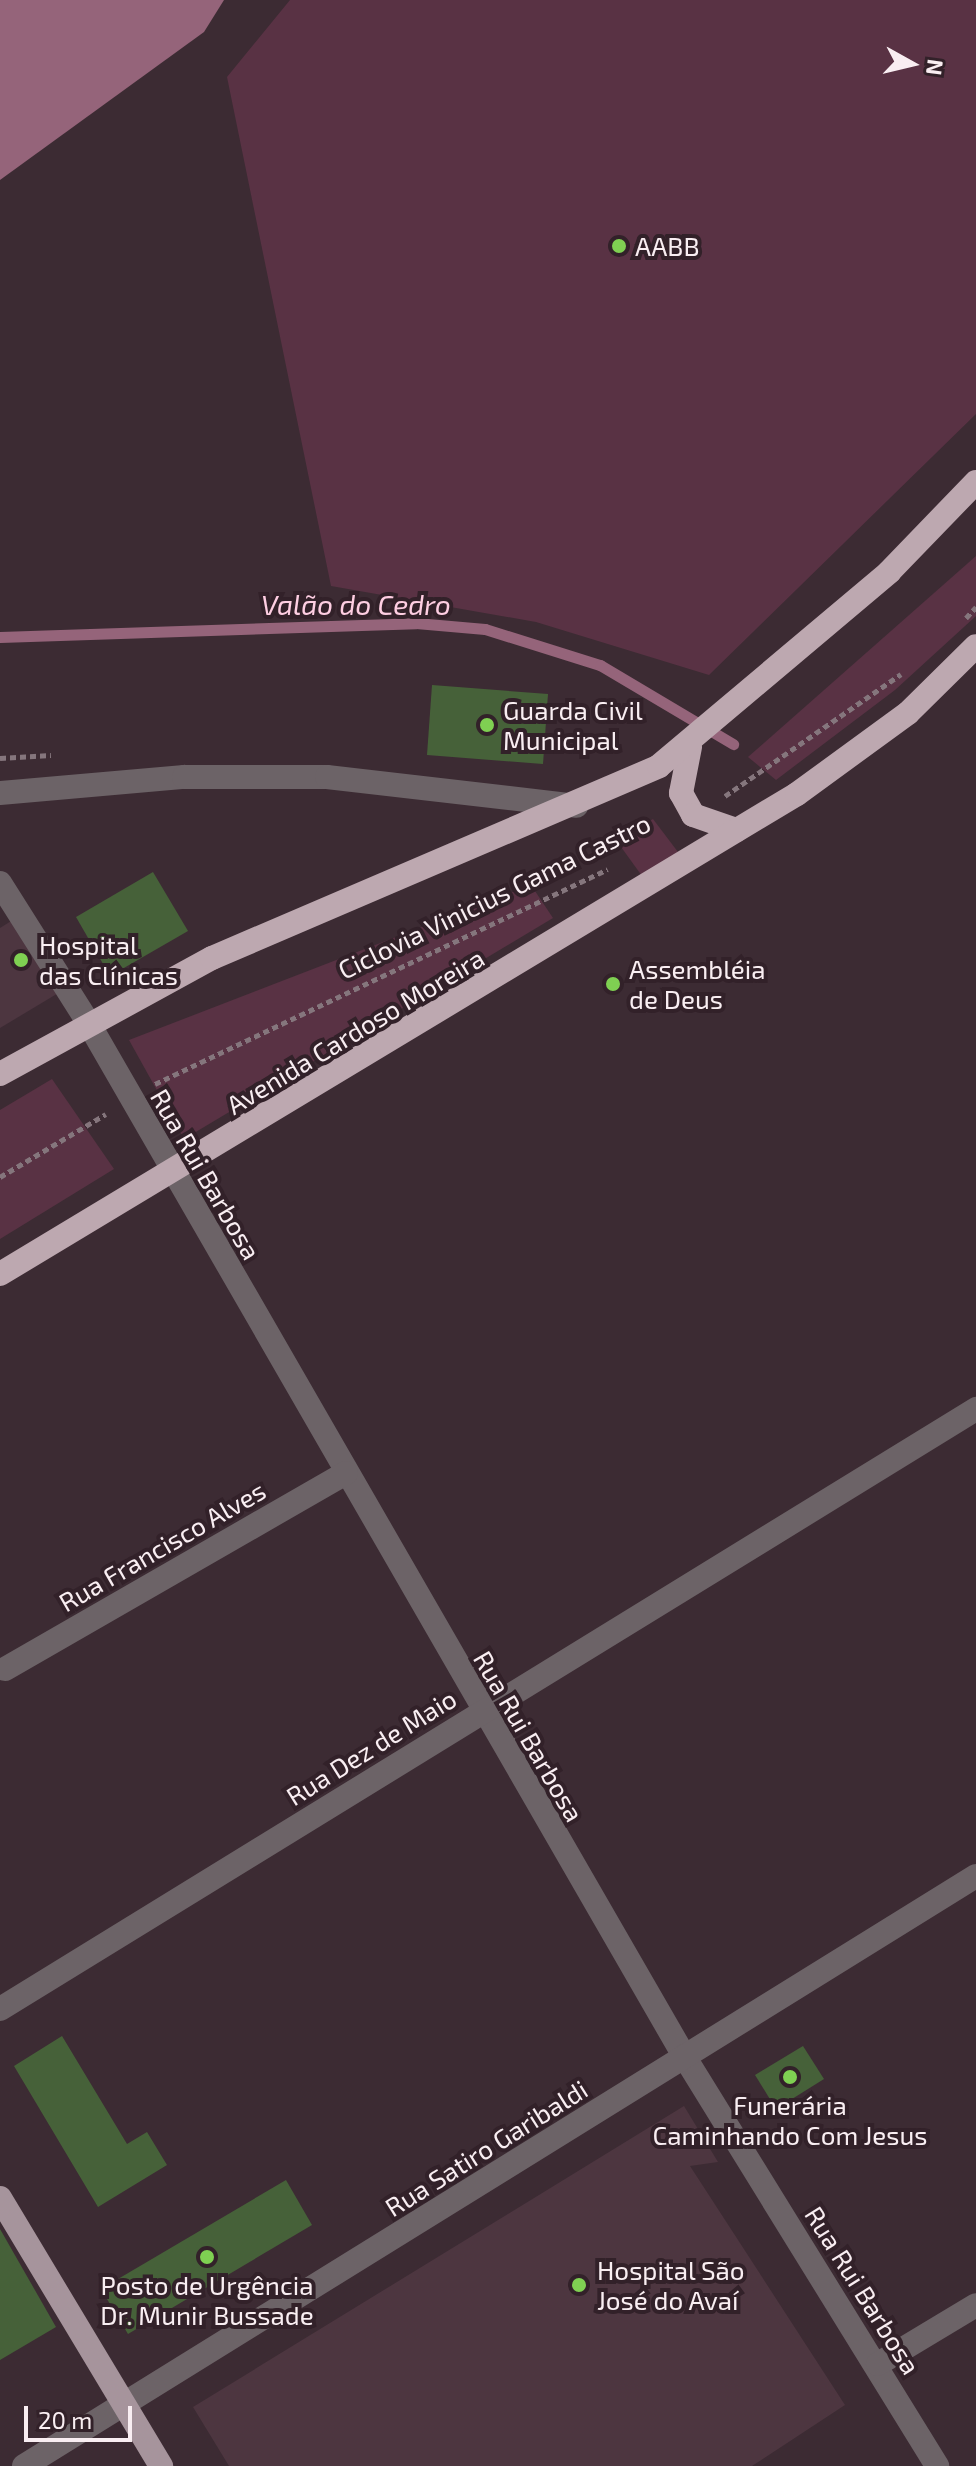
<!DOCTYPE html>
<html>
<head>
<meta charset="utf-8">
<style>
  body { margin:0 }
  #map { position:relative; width:976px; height:2466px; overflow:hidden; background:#3c2b33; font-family:"Exo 2",sans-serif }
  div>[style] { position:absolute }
  .built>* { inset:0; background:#4d3640 }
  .green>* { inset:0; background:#593244 }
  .water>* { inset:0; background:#95647a }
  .stream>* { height:11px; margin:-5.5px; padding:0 5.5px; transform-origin:5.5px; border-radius:5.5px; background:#95647a }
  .building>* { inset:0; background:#466139 }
  .path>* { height:5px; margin-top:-2.5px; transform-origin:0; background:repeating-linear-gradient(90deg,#85767d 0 6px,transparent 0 10px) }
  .minor>* { height:24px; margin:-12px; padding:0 12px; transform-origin:12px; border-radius:12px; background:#6c6367 }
  .major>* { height:24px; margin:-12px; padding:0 12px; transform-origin:12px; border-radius:12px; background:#a6949c }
  .highway>* { height:24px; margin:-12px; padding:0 12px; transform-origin:12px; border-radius:12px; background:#bda8b0 }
  .dots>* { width:22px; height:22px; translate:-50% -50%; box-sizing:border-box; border:4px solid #322129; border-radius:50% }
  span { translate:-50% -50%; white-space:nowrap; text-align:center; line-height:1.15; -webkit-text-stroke:8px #322129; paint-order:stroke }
  .poi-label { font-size:26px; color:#f9eef2 }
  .left { translate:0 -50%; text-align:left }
  .street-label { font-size:26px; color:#f9eef2 }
  .water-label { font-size:28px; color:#fecee2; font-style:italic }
  .north { position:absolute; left:872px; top:24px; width:80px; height:80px; -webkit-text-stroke:6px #322129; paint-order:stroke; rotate:98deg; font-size:22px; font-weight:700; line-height:32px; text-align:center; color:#f9eef2 }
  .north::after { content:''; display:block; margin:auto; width:28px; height:36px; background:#f9eef2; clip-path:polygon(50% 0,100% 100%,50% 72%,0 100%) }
  .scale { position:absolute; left:24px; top:2406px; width:108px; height:36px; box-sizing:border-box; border:4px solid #f9eef2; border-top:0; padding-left:10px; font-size:24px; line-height:28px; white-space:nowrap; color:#f9eef2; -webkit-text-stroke:6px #322129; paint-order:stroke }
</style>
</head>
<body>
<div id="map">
  <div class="built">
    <div style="clip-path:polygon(16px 918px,60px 992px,0 1028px,0 928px)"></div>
    <div style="clip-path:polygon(684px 2106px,718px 2162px,690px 2166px,845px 2405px,752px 2466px,229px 2466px,193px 2407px)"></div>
  </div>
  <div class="green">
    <div style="clip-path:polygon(290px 0,976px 0,976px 414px,709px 675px,536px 622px,331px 586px,227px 77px)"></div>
    <div style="clip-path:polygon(976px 556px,976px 616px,895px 690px,776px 780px,748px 757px)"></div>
    <div style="clip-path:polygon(653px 819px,678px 852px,642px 876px,616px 840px)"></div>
    <div style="clip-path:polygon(531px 885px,553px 918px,184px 1139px,129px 1040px)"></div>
    <div style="clip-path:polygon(52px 1079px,114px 1169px,0 1239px,0 1110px)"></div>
  </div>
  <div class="water">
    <div style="clip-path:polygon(0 0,224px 0,204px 32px,0 180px)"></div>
  </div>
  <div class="stream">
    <div style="left:0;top:637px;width:416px;rotate:-1.9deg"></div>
    <div style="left:416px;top:623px;width:69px;rotate:5deg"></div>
    <div style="left:485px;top:629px;width:121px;rotate:17.4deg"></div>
    <div style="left:600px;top:665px;width:155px;rotate:30.7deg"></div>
  </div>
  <div class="building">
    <div style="clip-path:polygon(432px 685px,548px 694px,543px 764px,427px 755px)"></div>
    <div style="clip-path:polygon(153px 872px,188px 931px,110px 976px,76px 917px)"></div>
    <div style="clip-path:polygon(62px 2036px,127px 2144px,147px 2132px,167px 2165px,98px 2207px,14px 2066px)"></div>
    <div style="clip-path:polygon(803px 2046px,824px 2079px,776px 2109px,755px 2075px)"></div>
    <div style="clip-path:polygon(286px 2180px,312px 2225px,128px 2334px,101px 2289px)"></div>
    <div style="clip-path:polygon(0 2229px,56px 2327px,0 2360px)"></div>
  </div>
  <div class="path">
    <div style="left:966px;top:618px;width:15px;rotate:-48deg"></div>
    <div style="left:0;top:758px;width:51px;rotate:-3.4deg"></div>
    <div style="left:725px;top:796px;width:214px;rotate:-34.7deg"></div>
    <div style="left:155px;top:1084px;width:501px;rotate:-25.39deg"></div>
    <div style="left:0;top:1177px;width:123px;rotate:-30.7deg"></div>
  </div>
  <div class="minor">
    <div style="left:0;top:793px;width:185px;rotate:-5deg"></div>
    <div style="left:184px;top:777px;width:143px"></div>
    <div style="left:327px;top:777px;width:251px;rotate:6.6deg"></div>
    <div style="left:0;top:883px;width:167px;rotate:57.7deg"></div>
    <div style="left:89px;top:1024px;width:1191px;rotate:60.03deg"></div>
    <div style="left:684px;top:2056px;width:482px;rotate:58.3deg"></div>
    <div style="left:5px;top:1669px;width:393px;rotate:-29.9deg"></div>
    <div style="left:0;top:2009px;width:1146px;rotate:-31.58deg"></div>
    <div style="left:878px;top:2364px;width:114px;rotate:-31deg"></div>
    <div style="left:24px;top:2466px;width:1120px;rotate:-31.79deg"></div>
  </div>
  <div class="major">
    <div style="left:0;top:2198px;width:313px;rotate:59deg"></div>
  </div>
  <div class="highway">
    <div style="left:690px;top:747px;width:47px;rotate:101.1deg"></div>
    <div style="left:681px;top:793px;width:25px;rotate:61deg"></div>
    <div style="left:693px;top:815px;width:46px;rotate:19.2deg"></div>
    <div style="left:0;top:1074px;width:242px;rotate:-28.7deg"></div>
    <div style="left:212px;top:958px;width:486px;rotate:-23.2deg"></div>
    <div style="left:659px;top:766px;width:301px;rotate:-40.1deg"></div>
    <div style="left:889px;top:572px;width:125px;rotate:-46deg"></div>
    <div style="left:0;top:1274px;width:930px;rotate:-31.06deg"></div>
    <div style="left:797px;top:794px;width:137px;rotate:-36.1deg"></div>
    <div style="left:908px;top:713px;width:95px;rotate:-44.6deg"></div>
  </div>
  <div class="dots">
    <div style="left:619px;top:246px;background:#7fd052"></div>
    <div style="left:487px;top:725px;background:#7fd052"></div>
    <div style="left:21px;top:960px;background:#7fd052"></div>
    <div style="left:613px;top:984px;background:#7fd052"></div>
    <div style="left:790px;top:2077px;background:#7fd052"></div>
    <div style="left:207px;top:2257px;background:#7fd052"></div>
    <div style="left:579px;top:2285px;background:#7fd052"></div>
  </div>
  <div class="poi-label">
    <span class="left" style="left:635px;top:246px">AABB</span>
    <span class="left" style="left:503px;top:725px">Guarda Civil<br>Municipal</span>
    <span class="left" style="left:39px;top:960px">Hospital<br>das Clínicas</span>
    <span class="left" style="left:629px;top:984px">Assembléia<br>de Deus</span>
    <span style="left:790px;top:2120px">Funerária<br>Caminhando Com Jesus</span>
    <span class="left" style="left:597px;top:2285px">Hospital São<br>José do Avaí</span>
    <span style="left:207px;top:2300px">Posto de Urgência<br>Dr. Munir Bussade</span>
  </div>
  <div class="street-label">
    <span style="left:494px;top:896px;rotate:-26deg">Ciclovia Vinicius Gama Castro</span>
    <span style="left:355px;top:1031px;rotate:-31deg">Avenida Cardoso Moreira</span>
    <span style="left:206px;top:1174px;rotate:60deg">Rua Rui Barbosa</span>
    <span style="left:162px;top:1546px;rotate:-30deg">Rua Francisco Alves</span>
    <span style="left:529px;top:1736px;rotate:60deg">Rua Rui Barbosa</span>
    <span style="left:371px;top:1747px;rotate:-32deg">Rua Dez de Maio</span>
    <span style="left:486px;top:2148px;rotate:-32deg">Rua Satiro Garibaldi</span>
    <span style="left:863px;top:2290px;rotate:58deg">Rua Rui Barbosa</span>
  </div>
  <div class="water-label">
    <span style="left:356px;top:604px">Valão do Cedro</span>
  </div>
  <div class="north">N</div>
  <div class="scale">20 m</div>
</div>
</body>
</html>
